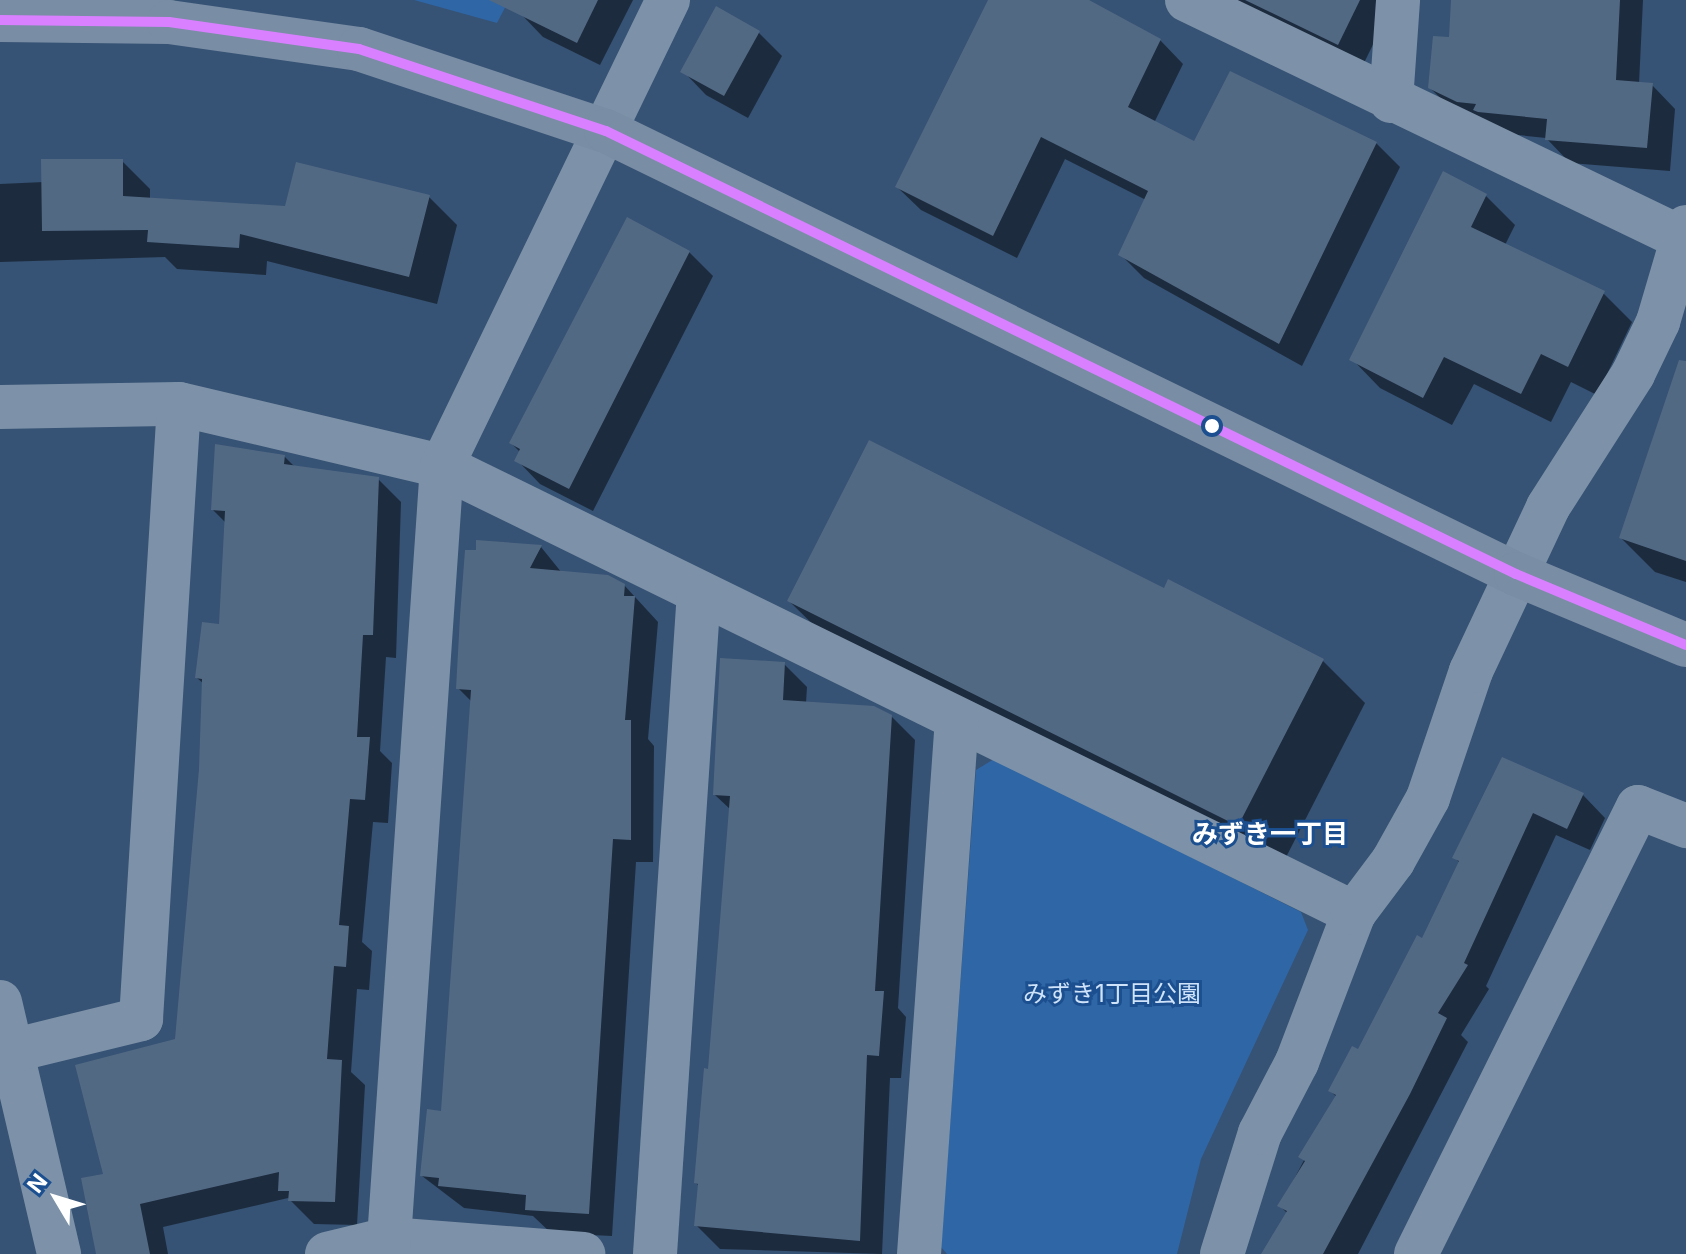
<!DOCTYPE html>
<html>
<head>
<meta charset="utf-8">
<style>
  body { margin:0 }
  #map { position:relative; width:1686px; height:1254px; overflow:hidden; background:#365274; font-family:Inter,"Noto Sans JP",sans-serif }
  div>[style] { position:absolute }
  .green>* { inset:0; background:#2f66a5 }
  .shadow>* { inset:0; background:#0007 }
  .building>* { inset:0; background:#526984 }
  .street>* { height:44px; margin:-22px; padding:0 22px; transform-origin:22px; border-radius:22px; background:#7d92a8 }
  .secondary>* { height:44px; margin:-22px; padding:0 22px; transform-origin:22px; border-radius:22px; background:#798da4 }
  .bus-1>* { height:10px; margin:-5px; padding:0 5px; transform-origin:5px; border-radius:5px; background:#d880ff }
  .dots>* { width:22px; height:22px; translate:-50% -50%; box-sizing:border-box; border:4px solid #1b4f8f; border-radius:50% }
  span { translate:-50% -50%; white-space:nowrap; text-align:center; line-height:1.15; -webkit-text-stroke:6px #1b4f8f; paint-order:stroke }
  .park-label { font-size:24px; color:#cfe3fa }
  .neighbourhood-label { font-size:26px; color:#fff; font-weight:700 }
  .north { position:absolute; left:16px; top:1158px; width:80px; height:80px; -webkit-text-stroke:6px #1b4f8f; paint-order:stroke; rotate:308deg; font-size:22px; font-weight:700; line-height:32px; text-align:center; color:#fff }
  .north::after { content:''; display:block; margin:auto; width:28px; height:36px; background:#fff; clip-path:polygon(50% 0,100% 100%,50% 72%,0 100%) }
</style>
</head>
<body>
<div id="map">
  <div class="green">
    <div style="clip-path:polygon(414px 0,509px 0,497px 23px)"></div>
    <div style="clip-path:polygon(994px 759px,1301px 912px,1308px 930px,1201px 1159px,1177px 1254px,947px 1254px,941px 1247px,976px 770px)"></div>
  </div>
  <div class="shadow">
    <div style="clip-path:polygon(526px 0,633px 0,600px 65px,543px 37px,520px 13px)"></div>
    <div style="clip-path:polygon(989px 0,1083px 0,1160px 40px,1183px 64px,1154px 123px,1195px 144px,1376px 143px,1400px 167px,1302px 366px,1144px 278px,1120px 254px,1146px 200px,1065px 159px,1017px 258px,921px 210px,897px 187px)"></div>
    <div style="clip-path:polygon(1223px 0,1383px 0,1391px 8px,1362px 67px)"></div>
    <div style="clip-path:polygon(1453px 0,1643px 0,1639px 84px,1652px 85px,1675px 109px,1670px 171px,1570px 163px,1546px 138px,1499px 133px,1454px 111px,1430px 88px,1451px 39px)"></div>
    <div style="clip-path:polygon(717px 9px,759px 33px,782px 56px,748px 118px,706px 95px,683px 71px)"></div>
    <div style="clip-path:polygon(122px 161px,150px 189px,150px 199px,286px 208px,429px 197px,457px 225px,437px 304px,267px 261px,266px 275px,177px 269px,165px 257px,0 262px,0 184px,44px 182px)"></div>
    <div style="clip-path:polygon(1444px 174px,1486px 196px,1515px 225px,1505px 245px,1603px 293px,1632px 322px,1597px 395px,1571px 382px,1551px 422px,1474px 384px,1452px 425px,1380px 388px,1352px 359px)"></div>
    <div style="clip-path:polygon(689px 252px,713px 276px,593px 511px,540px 484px,517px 460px,521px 453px,511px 443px)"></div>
    <div style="clip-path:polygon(1686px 421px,1686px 582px,1655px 572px,1621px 538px)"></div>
    <div style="clip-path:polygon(284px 456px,295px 467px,378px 479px,401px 502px,396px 658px,386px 657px,380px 751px,392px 763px,388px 823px,373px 822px,362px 942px,372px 951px,369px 990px,357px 989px,351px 1072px,365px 1085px,357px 1225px,314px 1224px,288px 1198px,163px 1227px,168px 1254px,98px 1254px,177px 1040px,201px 769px,204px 684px,197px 678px,221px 626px,226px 523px,213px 510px)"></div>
    <div style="clip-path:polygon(541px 547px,562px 573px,624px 585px,658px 622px,648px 739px,654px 746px,653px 862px,636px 862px,612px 1236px,551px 1233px,533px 1216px,464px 1208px,422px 1176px,443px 1113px,472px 702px,458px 688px)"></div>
    <div style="clip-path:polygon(1165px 590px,1322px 660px,1365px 703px,1281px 867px,832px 643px,789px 601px)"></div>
    <div style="clip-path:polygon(784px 664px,807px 687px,806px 703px,891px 716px,915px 740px,898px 1008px,906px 1017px,901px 1078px,890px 1078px,882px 1254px,720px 1249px,696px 1225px,700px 1187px,696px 1183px,710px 1071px,731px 810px,715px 795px)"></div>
    <div style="clip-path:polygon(1503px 760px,1583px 795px,1605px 818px,1590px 850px,1556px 835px,1486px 986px,1489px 989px,1461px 1035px,1468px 1042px,1358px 1254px,1266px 1254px,1288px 1214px,1280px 1206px,1337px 1097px,1330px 1091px,1359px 1052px,1418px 937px,1423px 941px,1460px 863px,1455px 858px)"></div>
  </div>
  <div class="building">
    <div style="clip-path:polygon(489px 0,598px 0,577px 43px)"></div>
    <div style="clip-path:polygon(988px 0,1089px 0,1161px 39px,1128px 107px,1194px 141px,1230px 71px,1377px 142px,1279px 344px,1118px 255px,1148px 191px,1041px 137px,993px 236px,895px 187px)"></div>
    <div style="clip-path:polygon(1245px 0,1360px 0,1338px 45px)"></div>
    <div style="clip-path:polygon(1451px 0,1620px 0,1616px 80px,1653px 83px,1647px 148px,1545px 140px,1547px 119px,1478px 112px,1473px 110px,1476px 104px,1457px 102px,1428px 88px,1433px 36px,1449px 37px)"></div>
    <div style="clip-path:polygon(716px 6px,760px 31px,724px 96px,680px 72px)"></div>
    <div style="clip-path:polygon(41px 159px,123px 159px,123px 196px,285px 206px,296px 162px,430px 195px,409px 277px,240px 234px,239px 248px,147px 242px,148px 230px,42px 231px)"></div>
    <div style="clip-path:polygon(1443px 171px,1487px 194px,1471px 227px,1605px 291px,1568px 367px,1541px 354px,1521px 394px,1444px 357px,1423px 398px,1349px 360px)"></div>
    <div style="clip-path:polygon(627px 217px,690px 251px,569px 489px,514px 461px,520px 449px,509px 443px)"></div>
    <div style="clip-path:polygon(1679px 360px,1686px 361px,1686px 561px,1619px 538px)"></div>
    <div style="clip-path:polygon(869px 440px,1164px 588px,1168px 579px,1324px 659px,1238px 826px,787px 601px)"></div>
    <div style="clip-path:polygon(215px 444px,285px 455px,284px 464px,379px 477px,373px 635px,363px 635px,357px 737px,370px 737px,365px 800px,350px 799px,339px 925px,349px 926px,346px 967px,334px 966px,327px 1059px,342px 1060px,335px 1202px,288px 1201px,289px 1191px,278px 1191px,279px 1172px,140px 1204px,150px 1254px,96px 1254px,81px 1178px,103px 1174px,75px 1065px,175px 1039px,199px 769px,202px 679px,195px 678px,202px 622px,219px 624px,225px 511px,211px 510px)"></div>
    <div style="clip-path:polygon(476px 540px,542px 545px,530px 568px,608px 575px,625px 584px,624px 596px,635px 596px,625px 720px,631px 720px,631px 840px,613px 839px,589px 1214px,525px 1210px,526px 1195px,438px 1186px,439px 1178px,420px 1176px,427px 1109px,441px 1111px,471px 690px,456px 689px,460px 616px,465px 550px,476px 550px)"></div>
    <div style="clip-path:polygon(720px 658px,785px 662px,783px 700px,874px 706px,892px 715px,875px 991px,884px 991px,879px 1056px,867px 1055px,860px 1241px,694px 1226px,698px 1184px,694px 1183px,704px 1068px,708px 1069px,730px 796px,713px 795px)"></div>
    <div style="clip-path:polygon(1502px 757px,1584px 793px,1567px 829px,1533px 813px,1464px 963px,1468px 965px,1438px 1013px,1447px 1018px,1410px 1094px,1323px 1254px,1261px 1254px,1287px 1211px,1277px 1206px,1305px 1161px,1298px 1157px,1336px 1095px,1328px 1091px,1352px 1046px,1358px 1049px,1417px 935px,1422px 938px,1459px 861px,1452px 858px)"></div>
  </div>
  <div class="street">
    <div style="left:1187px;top:0;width:554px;rotate:25.69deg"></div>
    <div style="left:1391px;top:101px;width:101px;rotate:-86deg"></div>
    <div style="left:0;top:407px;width:179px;rotate:-1deg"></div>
    <div style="left:179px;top:404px;width:270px;rotate:13.3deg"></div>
    <div style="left:442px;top:466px;width:1016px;rotate:26.11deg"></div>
    <div style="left:0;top:1002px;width:259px;rotate:76.8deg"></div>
    <div style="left:11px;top:1051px;width:134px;rotate:-13.8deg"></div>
    <div style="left:141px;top:1019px;width:616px;rotate:-86.46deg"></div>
    <div style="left:327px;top:1254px;width:64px;rotate:-13.6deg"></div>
    <div style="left:389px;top:1239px;width:195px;rotate:4.4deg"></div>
    <div style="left:388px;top:1254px;width:790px;rotate:-86.08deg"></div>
    <div style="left:442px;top:466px;width:518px;rotate:-64.13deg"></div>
    <div style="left:655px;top:1254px;width:663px;rotate:-86.2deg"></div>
    <div style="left:919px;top:1254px;width:536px;rotate:-85.94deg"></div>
    <div style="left:1222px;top:1254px;width:127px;rotate:-72.6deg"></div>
    <div style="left:1260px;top:1133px;width:80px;rotate:-62.5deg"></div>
    <div style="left:1297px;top:1062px;width:160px;rotate:-69.1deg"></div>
    <div style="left:1354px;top:913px;width:65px;rotate:-53.1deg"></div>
    <div style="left:1393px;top:861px;width:72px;rotate:-60.9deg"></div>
    <div style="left:1428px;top:798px;width:134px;rotate:-71.3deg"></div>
    <div style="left:1471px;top:671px;width:181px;rotate:-64.8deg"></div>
    <div style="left:1548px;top:507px;width:158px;rotate:-57.4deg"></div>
    <div style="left:1633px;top:374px;width:58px;rotate:-64.3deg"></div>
    <div style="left:1658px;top:322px;width:99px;rotate:-73.6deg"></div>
    <div style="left:1416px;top:1254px;width:499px;rotate:-63.6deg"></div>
    <div style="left:1638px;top:807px;width:52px;rotate:21.6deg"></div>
  </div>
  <div class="secondary">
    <div style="left:0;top:20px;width:169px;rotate:0.7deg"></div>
    <div style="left:169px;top:22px;width:192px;rotate:8.1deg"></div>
    <div style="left:359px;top:49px;width:260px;rotate:18.4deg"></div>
    <div style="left:606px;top:131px;width:1012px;rotate:25.96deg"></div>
    <div style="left:1516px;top:574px;width:184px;rotate:22.7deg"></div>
  </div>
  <div class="bus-1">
    <div style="left:0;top:20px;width:169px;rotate:0.7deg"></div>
    <div style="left:169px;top:22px;width:192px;rotate:8.1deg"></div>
    <div style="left:359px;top:49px;width:260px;rotate:18.4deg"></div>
    <div style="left:606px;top:131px;width:1012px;rotate:25.96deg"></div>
    <div style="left:1516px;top:574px;width:184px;rotate:22.7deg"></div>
  </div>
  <div class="dots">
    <div style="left:1212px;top:426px;background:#fff"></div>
  </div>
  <div class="park-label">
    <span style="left:1112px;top:994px">みずき1丁目公園</span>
  </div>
  <div class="neighbourhood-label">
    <span style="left:1270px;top:834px">みずき一丁目</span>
  </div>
  <div class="north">N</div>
</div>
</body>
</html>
